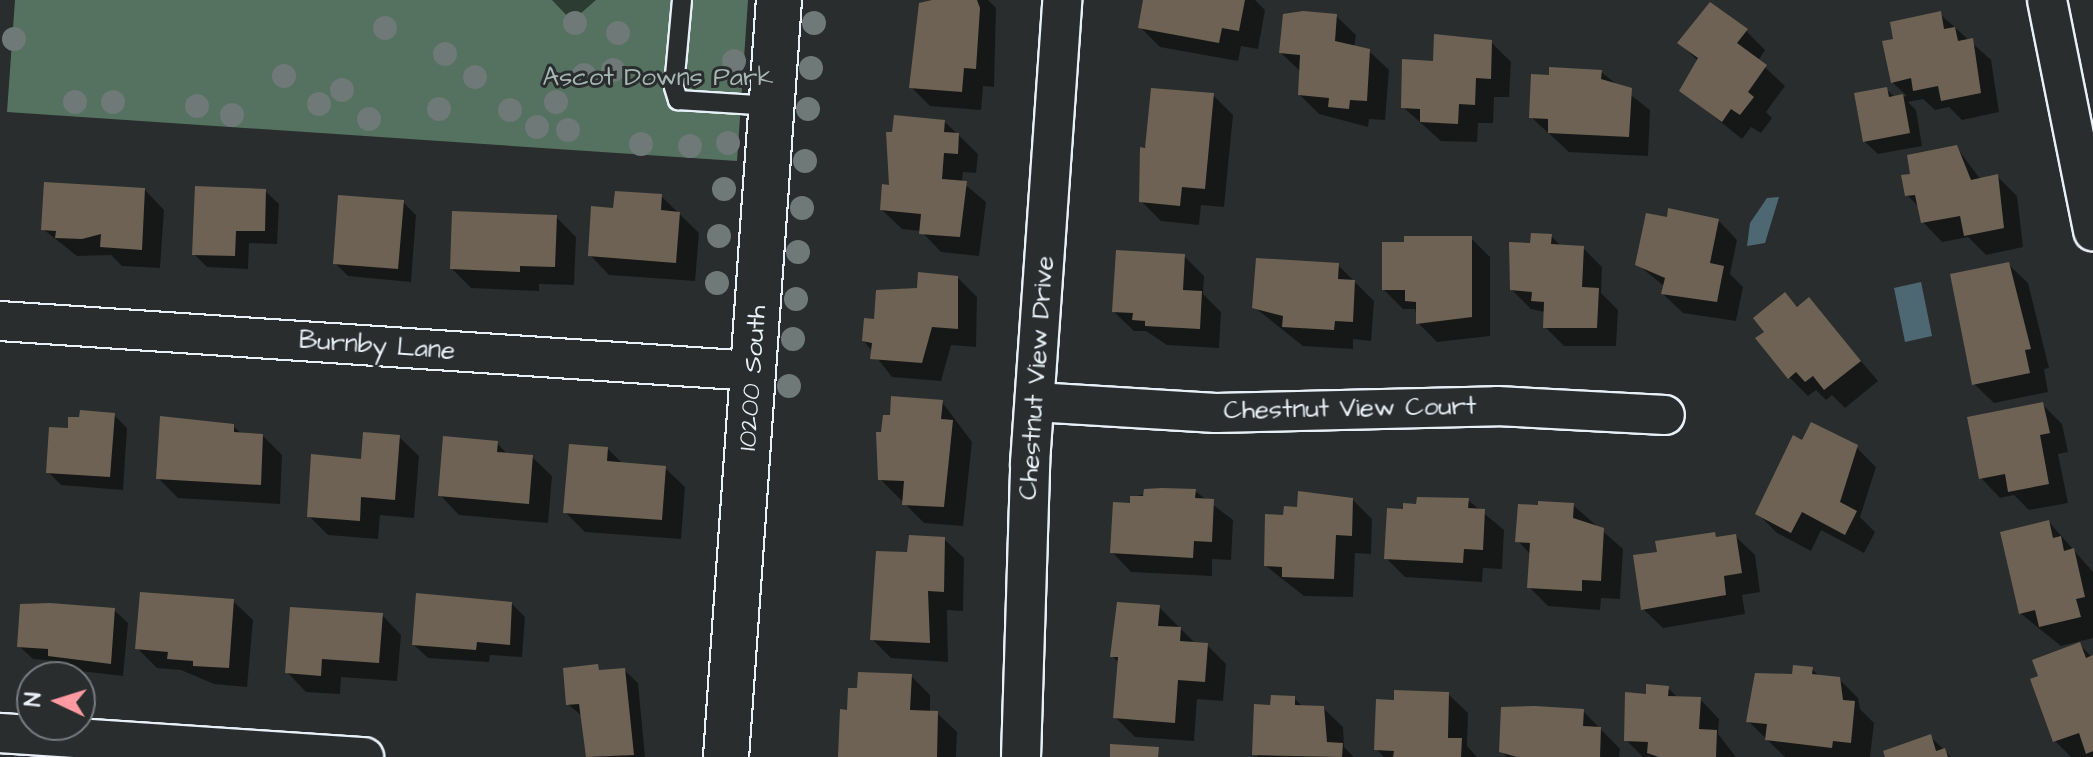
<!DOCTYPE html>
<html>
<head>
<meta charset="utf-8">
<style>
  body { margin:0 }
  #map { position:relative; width:2093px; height:757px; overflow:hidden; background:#2a2d2e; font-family:"Architects Daughter",sans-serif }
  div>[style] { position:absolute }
  .green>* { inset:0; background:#557160 }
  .water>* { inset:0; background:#4d6872 }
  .shadow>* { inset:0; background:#0007 }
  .building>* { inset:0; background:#6e6254 }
  .roads { filter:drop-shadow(2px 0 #e8f1f8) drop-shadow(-2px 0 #e8f1f8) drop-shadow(0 2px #e8f1f8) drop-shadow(0 -2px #e8f1f8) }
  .service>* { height:18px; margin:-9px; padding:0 9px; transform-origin:9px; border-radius:9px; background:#2a2d2e }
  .minor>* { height:38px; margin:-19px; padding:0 19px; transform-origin:19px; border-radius:19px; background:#2a2d2e }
  .tertiary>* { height:44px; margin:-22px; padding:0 22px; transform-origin:22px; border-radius:22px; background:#2a2d2e }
  .trees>* { width:24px; height:24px; margin:-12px; border-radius:50%; background:#6e7978 }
  span { translate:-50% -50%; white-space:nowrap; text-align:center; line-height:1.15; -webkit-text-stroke:6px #2a2d2e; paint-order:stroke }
  .park-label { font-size:26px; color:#a6b7b4 }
  .street-label { font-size:26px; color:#e8f1f8 }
  .north { position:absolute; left:16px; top:661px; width:80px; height:80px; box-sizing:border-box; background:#2a2d2e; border:2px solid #767b7f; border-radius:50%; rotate:274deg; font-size:22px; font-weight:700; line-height:32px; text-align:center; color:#e8f1f8 }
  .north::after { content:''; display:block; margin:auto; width:28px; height:36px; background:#ff9aa2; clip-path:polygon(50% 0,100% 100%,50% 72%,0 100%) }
</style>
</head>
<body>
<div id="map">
  <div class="green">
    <div style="clip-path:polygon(15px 0,748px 0,737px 161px,7px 112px)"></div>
  </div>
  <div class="water">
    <div style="clip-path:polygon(1779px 197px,1765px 243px,1747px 246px,1750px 223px,1767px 198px)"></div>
    <div style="clip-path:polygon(1921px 282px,1932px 336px,1905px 342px,1894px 288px)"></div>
  </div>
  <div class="shadow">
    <div style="clip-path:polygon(552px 0,596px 0,572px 21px)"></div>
    <div style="clip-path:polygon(934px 0,988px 0,996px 8px,994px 87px,983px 86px,981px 110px,930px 106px,911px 87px)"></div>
    <div style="clip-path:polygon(1145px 0,1255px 0,1265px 10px,1258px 49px,1241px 46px,1238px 61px,1160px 47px,1140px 27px)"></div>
    <div style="clip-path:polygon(1940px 14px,1991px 60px,1999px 112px,1962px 120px,1949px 107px,1935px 110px,1923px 99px,1908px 102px,1916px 110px,1922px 146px,1878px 154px,1864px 141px,1886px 89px,1896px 98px,1907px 96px,1892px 82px,1896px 41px)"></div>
    <div style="clip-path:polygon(1336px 16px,1356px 35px,1354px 47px,1369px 51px,1389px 70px,1385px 120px,1369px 119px,1368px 127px,1319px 114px,1300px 95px,1301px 72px,1281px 53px)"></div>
    <div style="clip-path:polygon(1746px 31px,1765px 50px,1758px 61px,1785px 86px,1766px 112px,1772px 118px,1761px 133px,1751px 127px,1742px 139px,1682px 91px,1698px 61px,1680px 43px)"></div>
    <div style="clip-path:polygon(1491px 42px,1511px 62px,1509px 97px,1494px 97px,1493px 123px,1478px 123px,1477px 142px,1441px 141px,1403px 107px,1435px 63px)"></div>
    <div style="clip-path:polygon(1601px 72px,1650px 110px,1648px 156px,1569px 152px,1532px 118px)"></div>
    <div style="clip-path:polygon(1213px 95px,1233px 115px,1224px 207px,1201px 205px,1199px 225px,1161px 221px,1141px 201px,1142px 149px)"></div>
    <div style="clip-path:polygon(944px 121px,978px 154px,976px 173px,963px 172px,962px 182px,986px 202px,979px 256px,941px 252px,921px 231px,902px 229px,882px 210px,891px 187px)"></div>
    <div style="clip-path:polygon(1957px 148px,1981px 180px,1998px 177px,2017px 196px,2023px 247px,1986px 255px,1968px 237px,1942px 242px,1923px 222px,1920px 208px,1907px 195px,1913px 176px)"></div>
    <div style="clip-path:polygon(145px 190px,164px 210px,160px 268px,122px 266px,111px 255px,77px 256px,43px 229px)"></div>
    <div style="clip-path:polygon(265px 191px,279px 204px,277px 244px,249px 243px,248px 269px,207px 267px,194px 254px)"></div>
    <div style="clip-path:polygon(661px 196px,699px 233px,695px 281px,609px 275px,590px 255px,615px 210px)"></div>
    <div style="clip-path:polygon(403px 202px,416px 215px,411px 282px,348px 276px,335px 263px)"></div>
    <div style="clip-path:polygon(556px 217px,576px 237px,574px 285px,539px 284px,539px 291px,471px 288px,452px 269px)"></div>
    <div style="clip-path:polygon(1668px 219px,1718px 220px,1737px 240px,1730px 274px,1743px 287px,1736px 321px,1683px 313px,1663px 294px,1665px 287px,1637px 264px)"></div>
    <div style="clip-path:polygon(1551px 236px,1562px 247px,1583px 248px,1602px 267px,1601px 293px,1618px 310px,1616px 346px,1564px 346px,1545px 327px,1545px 312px,1531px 309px,1512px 290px,1532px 245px)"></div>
    <div style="clip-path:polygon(1471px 238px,1490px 257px,1490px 336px,1437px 342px,1418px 323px,1415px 309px,1403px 309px,1384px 290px)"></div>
    <div style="clip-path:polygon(1184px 256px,1204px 276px,1203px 294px,1221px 312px,1219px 348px,1167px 345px,1146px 331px,1134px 331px,1114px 312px)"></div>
    <div style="clip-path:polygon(2008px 264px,2028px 283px,2049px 368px,2044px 369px,2048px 392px,1994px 403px,1974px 384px)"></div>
    <div style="clip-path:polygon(1338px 265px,1374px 301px,1371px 341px,1353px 339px,1353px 349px,1303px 346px,1254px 307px)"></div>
    <div style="clip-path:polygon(958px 278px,977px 297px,976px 347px,951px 345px,941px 381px,892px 377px,864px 341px,876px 321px,919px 290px)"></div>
    <div style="clip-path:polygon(1785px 295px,1799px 308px,1809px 300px,1878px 381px,1845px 408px,1832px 395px,1826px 400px,1816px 390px,1808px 396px,1789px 377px,1767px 332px)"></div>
    <div style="clip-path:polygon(942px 402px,972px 442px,963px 526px,924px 523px,880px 479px)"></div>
    <div style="clip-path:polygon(2043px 405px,2062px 424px,2068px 452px,2058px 454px,2068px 503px,2029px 510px,2014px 495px,2000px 498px,1981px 478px)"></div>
    <div style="clip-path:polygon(114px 415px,127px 428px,123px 490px,61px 485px,48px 472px,69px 430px)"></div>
    <div style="clip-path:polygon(233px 426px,242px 434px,263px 436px,282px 455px,280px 504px,178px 498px,158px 478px)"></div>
    <div style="clip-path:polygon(399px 437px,419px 456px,414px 518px,380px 515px,378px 539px,328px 535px,309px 516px,363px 461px)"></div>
    <div style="clip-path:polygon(497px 443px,508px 455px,532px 457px,552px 476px,548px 523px,459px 515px,440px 495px)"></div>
    <div style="clip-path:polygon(1803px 443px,1856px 447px,1876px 467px,1860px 517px,1875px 532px,1864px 553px,1821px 530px,1811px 551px,1777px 533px,1757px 513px)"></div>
    <div style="clip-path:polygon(608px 449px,623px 464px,665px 468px,685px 487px,681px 539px,585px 532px,565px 512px)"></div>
    <div style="clip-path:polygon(1162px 490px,1195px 491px,1233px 520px,1231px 560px,1212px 559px,1212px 576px,1131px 572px,1112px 552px,1132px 497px)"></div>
    <div style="clip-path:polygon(1352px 499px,1372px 519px,1371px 554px,1355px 553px,1353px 597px,1304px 596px,1266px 566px,1285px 517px,1299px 509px)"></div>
    <div style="clip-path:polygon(1468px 500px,1504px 530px,1502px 569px,1483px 568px,1482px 582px,1405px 577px,1386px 558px,1404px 512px)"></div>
    <div style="clip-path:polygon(1573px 505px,1623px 549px,1620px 599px,1601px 598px,1600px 610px,1548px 606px,1529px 587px,1531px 555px,1518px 541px)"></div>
    <div style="clip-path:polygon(2049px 522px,2093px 572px,2093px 638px,2061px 646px,2020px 613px)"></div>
    <div style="clip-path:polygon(1735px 536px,1755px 555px,1760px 592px,1742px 595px,1745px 614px,1663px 628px,1643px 609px)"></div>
    <div style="clip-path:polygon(944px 539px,964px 558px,963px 611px,947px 610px,948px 662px,891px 658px,872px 639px,909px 555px)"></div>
    <div style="clip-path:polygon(233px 601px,253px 620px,247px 687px,214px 684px,181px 670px,157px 668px,138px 649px)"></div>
    <div style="clip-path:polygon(511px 603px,525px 617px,522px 657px,490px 655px,489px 662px,428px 658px,414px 645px)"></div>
    <div style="clip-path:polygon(1159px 607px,1196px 644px,1207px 645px,1226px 664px,1223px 701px,1197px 699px,1194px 741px,1135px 737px,1115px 717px,1119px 663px,1112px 656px)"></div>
    <div style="clip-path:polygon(114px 610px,128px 623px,123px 676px,63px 669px,55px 661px,33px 659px,19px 646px)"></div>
    <div style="clip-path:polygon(382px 615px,401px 635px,397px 681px,341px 677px,340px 694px,306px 692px,287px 672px)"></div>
    <div style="clip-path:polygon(2079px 644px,2093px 658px,2093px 757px,2071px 757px,2055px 741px)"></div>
    <div style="clip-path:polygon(1812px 669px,1820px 677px,1839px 679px,1858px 698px,1860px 709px,1874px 723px,1870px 757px,1785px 757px,1748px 721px,1794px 677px)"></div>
    <div style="clip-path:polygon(565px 670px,624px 670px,638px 683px,645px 757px,588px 757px,583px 717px,568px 704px)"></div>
    <div style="clip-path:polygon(911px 676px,930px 695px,930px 713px,937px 713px,957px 732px,956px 757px,840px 757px,849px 712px)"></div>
    <div style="clip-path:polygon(1668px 688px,1678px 698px,1700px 699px,1719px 719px,1718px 734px,1736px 757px,1643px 757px,1626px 740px,1647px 696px)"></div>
    <div style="clip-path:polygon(1448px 694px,1468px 713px,1467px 746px,1477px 757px,1384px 757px,1376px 749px,1396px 702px)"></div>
    <div style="clip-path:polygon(1294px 698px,1303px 707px,1323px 708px,1343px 727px,1344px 747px,1354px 757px,1257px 757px,1272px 707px)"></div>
    <div style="clip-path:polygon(1583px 711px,1620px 749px,1619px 757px,1507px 757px,1501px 751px)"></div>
    <div style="clip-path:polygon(1930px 736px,1951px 757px,1887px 757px)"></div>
  </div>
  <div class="building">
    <div style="clip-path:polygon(932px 0,977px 0,980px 8px,976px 69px,964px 68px,962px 92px,909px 88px,919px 3px)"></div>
    <div style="clip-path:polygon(1143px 0,1245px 0,1239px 31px,1222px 28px,1219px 43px,1138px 28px)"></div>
    <div style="clip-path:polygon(1710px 2px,1748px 29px,1737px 43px,1767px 65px,1748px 92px,1754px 97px,1740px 115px,1731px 109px,1722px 122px,1679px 91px,1698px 58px,1677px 43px)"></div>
    <div style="clip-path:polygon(1303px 11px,1337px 14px,1335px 41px,1370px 49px,1367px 101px,1350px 100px,1349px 109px,1328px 107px,1329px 98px,1298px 95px,1300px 55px,1279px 53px,1283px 14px)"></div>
    <div style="clip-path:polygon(1941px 11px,1944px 29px,1955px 27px,1958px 41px,1973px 38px,1981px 93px,1941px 101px,1938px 86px,1913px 91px,1911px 78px,1891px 83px,1882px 41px,1893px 39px,1890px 22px)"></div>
    <div style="clip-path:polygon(1434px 34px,1492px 40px,1491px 79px,1476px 78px,1475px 105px,1459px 104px,1458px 124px,1420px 122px,1420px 109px,1401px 108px,1402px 59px,1433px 61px)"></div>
    <div style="clip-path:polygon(1549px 67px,1602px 70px,1601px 79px,1632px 88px,1629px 137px,1548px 133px,1548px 119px,1529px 118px,1531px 74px,1549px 75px)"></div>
    <div style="clip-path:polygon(1887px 87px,1889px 97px,1903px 94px,1910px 133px,1863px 142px,1854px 93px)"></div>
    <div style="clip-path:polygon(1151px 88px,1214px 93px,1205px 189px,1182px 187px,1180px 206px,1139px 202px,1140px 147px,1145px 148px)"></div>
    <div style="clip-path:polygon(894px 115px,945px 120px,944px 132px,959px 133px,958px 154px,944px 153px,942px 179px,967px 181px,960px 237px,919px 234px,921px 214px,880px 210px,882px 184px,889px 185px,886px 132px,892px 132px)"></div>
    <div style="clip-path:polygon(1957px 145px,1971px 180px,1998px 174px,2004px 228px,1964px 236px,1960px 216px,1921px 223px,1915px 195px,1905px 196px,1901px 175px,1910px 174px,1907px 155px)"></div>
    <div style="clip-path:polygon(44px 182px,145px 188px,142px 250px,100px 247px,101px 234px,82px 239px,55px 238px,56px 231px,41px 230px)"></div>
    <div style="clip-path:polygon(195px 186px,266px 189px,265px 231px,236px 231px,235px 256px,192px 255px)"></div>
    <div style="clip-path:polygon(615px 191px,662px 194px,661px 210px,680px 212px,676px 263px,588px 256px,591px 206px,613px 208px)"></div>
    <div style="clip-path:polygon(338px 195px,404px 200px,398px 269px,333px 264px)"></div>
    <div style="clip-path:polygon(1668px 208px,1719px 219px,1710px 263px,1724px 266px,1717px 302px,1661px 294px,1665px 278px,1635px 265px,1646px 213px,1667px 217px)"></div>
    <div style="clip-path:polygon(452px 211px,557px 215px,555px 267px,520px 266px,520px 272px,450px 269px)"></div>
    <div style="clip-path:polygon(1531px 233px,1552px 234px,1551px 244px,1584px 246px,1582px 287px,1599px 288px,1597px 328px,1543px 328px,1544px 302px,1531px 301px,1532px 292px,1510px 290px,1509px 242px,1530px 243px)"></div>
    <div style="clip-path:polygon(1404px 236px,1472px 236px,1472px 317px,1416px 324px,1416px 302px,1405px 301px,1405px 290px,1382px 290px,1382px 242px,1404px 242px)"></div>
    <div style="clip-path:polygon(1116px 250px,1185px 254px,1183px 290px,1202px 291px,1200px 329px,1145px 326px,1145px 321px,1132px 320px,1133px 313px,1112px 312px)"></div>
    <div style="clip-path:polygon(1256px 258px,1339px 263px,1338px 279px,1355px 280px,1353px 322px,1335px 321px,1334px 330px,1282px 327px,1283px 316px,1252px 308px)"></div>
    <div style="clip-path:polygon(2009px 262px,2031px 349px,2025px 350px,2030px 373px,1972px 385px,1950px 274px)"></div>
    <div style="clip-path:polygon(918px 272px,958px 276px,958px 329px,932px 327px,922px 363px,870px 359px,872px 343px,862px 341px,864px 318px,874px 319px,876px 290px,917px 288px)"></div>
    <div style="clip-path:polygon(1785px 292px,1797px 307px,1809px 297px,1861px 361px,1824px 390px,1813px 376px,1805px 382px,1796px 372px,1788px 379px,1755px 338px,1764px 332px,1753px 318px)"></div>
    <div style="clip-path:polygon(891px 396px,943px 400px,941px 419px,953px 420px,944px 507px,902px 505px,904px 481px,878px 480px,876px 432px,881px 432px,883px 415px,890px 415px)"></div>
    <div style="clip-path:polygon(2043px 402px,2050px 433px,2040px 435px,2049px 484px,2008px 492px,2005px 474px,1979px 479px,1967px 417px)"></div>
    <div style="clip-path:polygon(80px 410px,115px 413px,110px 477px,46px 473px,49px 427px,68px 428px,68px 417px,79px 417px)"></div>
    <div style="clip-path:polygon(160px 416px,234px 424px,234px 432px,263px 434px,261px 485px,156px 479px)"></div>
    <div style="clip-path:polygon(1811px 422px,1858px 445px,1840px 502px,1857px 511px,1845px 535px,1802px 512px,1791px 533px,1755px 514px,1793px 435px,1802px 440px)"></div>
    <div style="clip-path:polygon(363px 432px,400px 435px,395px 500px,361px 497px,360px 521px,307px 517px,311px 454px,361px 459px)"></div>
    <div style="clip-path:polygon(443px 436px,498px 441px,497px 452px,533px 455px,529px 504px,438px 496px)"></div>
    <div style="clip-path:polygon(569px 444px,608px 447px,607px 461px,666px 466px,662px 520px,563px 513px)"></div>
    <div style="clip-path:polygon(1162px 488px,1196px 489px,1195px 498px,1214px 499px,1212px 542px,1194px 541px,1193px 558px,1110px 553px,1113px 502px,1130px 503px,1130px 496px,1143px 496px,1144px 489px)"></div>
    <div style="clip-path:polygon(1298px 491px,1353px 498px,1352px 536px,1336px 535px,1334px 579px,1282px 577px,1282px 567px,1264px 566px,1265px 514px,1283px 515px,1284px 506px,1297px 507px)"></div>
    <div style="clip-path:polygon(1417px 497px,1469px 498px,1468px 508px,1485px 509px,1483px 550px,1464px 549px,1463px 563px,1384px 559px,1387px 508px,1403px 509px,1403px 503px,1416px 504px)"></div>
    <div style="clip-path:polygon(1538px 501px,1574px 503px,1573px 518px,1604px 528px,1601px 581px,1582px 580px,1582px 591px,1527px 588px,1530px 543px,1515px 542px,1518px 504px,1538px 505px)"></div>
    <div style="clip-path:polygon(2049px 520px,2053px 538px,2061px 536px,2064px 551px,2074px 548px,2085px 597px,2076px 599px,2081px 617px,2039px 627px,2035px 610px,2019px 614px,2000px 532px)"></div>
    <div style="clip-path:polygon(1715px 532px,1716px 537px,1736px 534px,1742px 573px,1724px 576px,1726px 595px,1641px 610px,1633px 555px,1657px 552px,1655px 541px)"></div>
    <div style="clip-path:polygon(909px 535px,945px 537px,944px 592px,928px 591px,930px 643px,870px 640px,876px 551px,907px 552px)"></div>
    <div style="clip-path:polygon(140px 592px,234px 599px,229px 668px,193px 666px,193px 661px,167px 659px,168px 652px,135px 649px)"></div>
    <div style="clip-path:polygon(416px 593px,512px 602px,510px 645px,477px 642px,476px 650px,412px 645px)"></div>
    <div style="clip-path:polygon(1117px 602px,1160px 605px,1158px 626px,1181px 627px,1180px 641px,1208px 643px,1205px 682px,1178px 680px,1175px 723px,1113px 718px,1118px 657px,1110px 657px)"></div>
    <div style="clip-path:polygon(50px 603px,115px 608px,111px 664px,48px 656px,48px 649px,17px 647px,20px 604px)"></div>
    <div style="clip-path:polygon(290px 607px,383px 613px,379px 663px,322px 659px,321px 676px,285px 673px)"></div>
    <div style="clip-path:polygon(2080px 642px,2086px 658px,2093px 655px,2093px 751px,2086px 754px,2079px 733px,2053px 742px,2030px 679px,2038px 676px,2032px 660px)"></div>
    <div style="clip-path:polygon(598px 664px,599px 670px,625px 668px,634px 755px,586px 757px,579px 704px,566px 705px,563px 668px)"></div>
    <div style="clip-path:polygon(1793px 665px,1813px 667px,1812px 674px,1840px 677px,1843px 700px,1855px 701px,1851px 743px,1833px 741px,1832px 748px,1765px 740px,1767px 724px,1746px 722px,1755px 673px,1792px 674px)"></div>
    <div style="clip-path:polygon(858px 672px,912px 674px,910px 710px,938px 711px,937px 757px,838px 757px,840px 709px,847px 710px,848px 688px,857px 688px)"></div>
    <div style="clip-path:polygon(1646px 684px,1669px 686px,1668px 696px,1701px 697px,1699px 729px,1717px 730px,1716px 757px,1659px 757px,1647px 753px,1648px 742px,1624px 741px,1625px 692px,1646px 694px)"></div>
    <div style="clip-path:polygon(1394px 690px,1449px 692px,1448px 738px,1462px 738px,1461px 757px,1393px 757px,1394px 751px,1374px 750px,1376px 699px,1394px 700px)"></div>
    <div style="clip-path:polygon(1271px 695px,1295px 696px,1295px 705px,1324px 706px,1327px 742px,1343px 743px,1342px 757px,1252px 755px,1254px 704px,1270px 705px)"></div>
    <div style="clip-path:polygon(1535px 706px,1584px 709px,1583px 726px,1601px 727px,1600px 757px,1517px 757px,1499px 752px,1501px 707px)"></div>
    <div style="clip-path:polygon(1931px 734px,1936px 751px,1945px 748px,1948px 757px,1885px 757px,1883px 751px)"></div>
    <div style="clip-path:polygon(1110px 744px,1159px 747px,1158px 757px,1110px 757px)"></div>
  </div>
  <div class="roads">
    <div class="service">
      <div style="left:682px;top:0;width:87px;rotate:95.3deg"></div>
      <div style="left:674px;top:87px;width:14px;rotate:73deg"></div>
      <div style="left:678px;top:100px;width:94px;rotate:3.7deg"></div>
    </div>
    <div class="minor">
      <div style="left:2047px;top:0;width:236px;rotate:78.7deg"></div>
      <div style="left:0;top:321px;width:755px;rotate:3.8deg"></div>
      <div style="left:1035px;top:402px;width:181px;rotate:3.5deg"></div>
      <div style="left:1216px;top:413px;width:281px;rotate:-1.4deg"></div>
      <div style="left:1497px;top:406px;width:168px;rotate:3.1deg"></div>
      <div style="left:0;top:733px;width:365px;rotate:3.8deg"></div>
      <div style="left:1021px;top:757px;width:294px;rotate:-88.2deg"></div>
      <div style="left:1030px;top:463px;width:464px;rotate:-86deg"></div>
    </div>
    <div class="tertiary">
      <div style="left:726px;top:757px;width:759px;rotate:-86deg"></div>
    </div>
  </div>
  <div class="trees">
    <div style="left:575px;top:23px"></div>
    <div style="left:814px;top:23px"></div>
    <div style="left:385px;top:28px"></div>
    <div style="left:618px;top:33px"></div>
    <div style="left:14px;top:39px"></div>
    <div style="left:445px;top:54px"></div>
    <div style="left:734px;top:61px"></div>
    <div style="left:811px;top:68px"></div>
    <div style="left:613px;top:70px"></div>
    <div style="left:584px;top:75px"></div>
    <div style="left:284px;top:76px"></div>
    <div style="left:475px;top:77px"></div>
    <div style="left:342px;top:90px"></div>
    <div style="left:75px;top:102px"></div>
    <div style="left:113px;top:102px"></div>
    <div style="left:556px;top:102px"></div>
    <div style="left:319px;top:104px"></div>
    <div style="left:197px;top:106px"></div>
    <div style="left:439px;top:109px"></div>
    <div style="left:808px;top:109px"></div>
    <div style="left:510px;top:110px"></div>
    <div style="left:232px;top:115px"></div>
    <div style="left:369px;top:119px"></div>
    <div style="left:537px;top:127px"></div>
    <div style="left:568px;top:130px"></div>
    <div style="left:728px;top:143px"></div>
    <div style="left:641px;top:144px"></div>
    <div style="left:690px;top:146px"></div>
    <div style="left:805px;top:161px"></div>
    <div style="left:724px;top:189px"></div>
    <div style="left:802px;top:208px"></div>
    <div style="left:719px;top:236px"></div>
    <div style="left:798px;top:252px"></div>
    <div style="left:717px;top:283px"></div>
    <div style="left:796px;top:299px"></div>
    <div style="left:793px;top:339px"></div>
    <div style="left:789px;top:386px"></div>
  </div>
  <div class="park-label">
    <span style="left:658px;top:78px">Ascot Downs Park</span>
  </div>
  <div class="street-label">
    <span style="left:377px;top:346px;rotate:4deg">Burnby Lane</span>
    <span style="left:753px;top:378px;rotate:-86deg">10200 South</span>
    <span style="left:1037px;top:378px;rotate:-86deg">Chestnut View Drive</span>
    <span style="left:1350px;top:409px;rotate:-1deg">Chestnut View Court</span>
  </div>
  <div class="north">N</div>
</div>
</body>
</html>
